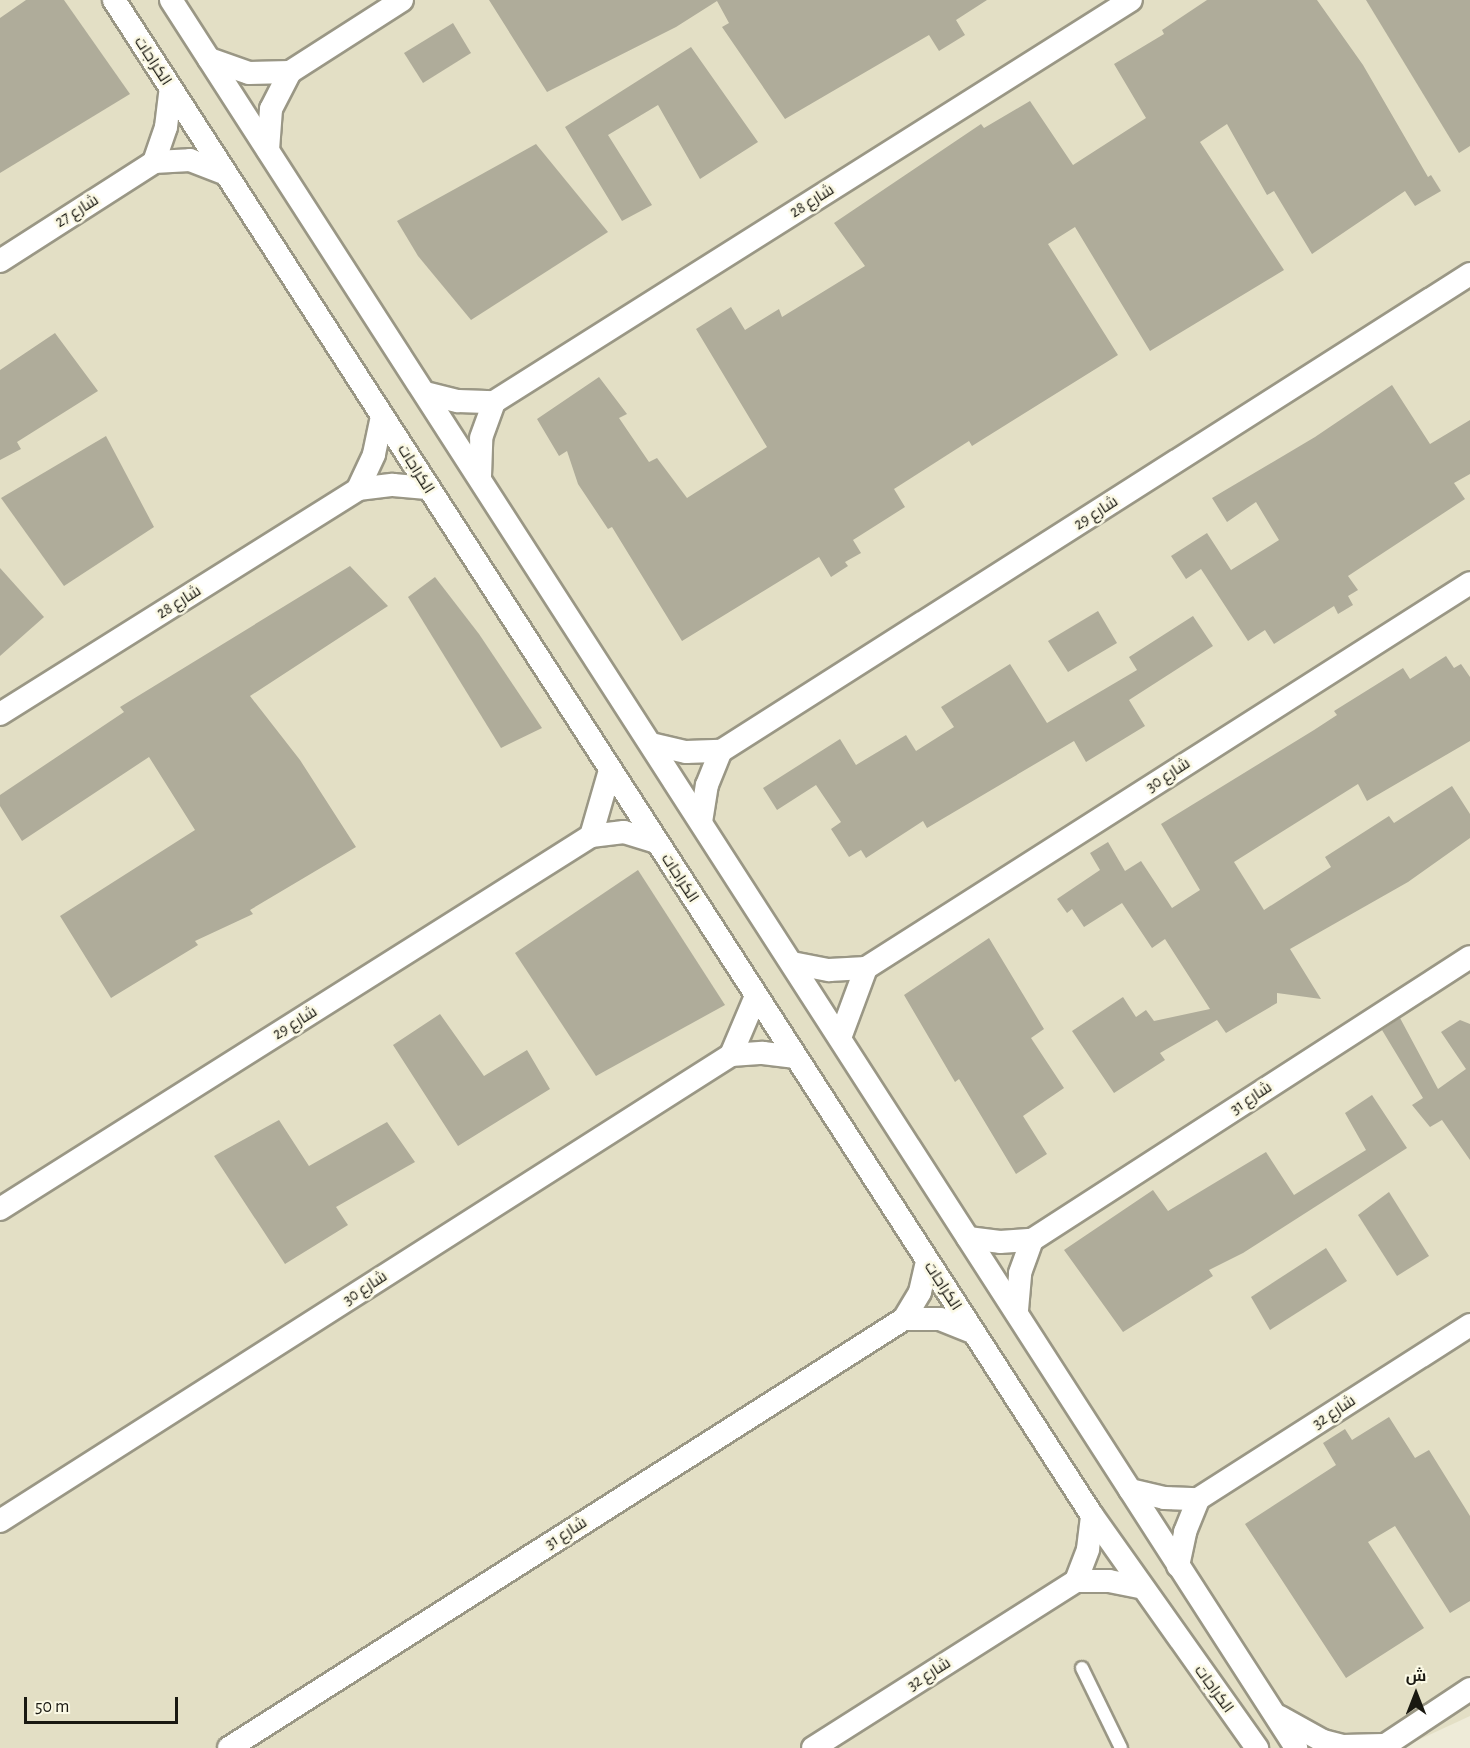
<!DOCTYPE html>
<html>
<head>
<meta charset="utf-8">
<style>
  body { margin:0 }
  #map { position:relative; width:1470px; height:1748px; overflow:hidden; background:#eeebd8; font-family:"Alegreya Sans",Cairo,sans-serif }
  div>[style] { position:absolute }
  .built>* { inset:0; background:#e3dfc5 }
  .building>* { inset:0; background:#afac9a }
  .roads { filter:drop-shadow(2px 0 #9a9785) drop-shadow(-2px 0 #9a9785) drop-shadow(0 2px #9a9785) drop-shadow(0 -2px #9a9785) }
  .lane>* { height:12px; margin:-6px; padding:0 6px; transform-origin:6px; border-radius:6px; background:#fff }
  .street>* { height:22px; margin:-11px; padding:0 11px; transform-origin:11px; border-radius:11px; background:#fff }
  span { translate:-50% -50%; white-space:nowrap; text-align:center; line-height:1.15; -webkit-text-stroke:5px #fbf9e5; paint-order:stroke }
  .street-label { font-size:16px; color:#191811 }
  .north { position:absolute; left:1386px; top:1664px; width:60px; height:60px; -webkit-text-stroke:4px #fbf9e5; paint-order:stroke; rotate:0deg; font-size:16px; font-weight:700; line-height:24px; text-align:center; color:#191811 }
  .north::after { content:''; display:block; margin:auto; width:21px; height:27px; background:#191811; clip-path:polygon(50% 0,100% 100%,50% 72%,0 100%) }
  .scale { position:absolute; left:24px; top:1697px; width:154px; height:27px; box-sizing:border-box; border:3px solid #191811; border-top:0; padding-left:8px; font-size:18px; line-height:21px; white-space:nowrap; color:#191811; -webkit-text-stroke:4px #fbf9e5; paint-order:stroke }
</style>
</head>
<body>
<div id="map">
  <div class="built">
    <div style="clip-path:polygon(0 0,1470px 0,1470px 1716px,1401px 1748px,0 1748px)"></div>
  </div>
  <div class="building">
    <div style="clip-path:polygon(26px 0,64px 0,130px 94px,0 173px,0 18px)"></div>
    <div style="clip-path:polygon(489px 0,987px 0,956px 20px,965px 35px,939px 51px,929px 35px,785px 119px,722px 27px,729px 23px,717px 1px,676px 27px,547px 92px)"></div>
    <div style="clip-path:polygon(1207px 0,1317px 0,1363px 65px,1428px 177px,1431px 175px,1441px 191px,1415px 206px,1405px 191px,1312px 254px,1274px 191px,1267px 195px,1227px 124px,1200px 142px,1284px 270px,1150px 351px,1075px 227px,1048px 244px,1118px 355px,972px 446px,969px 441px,894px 489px,905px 507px,853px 540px,861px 553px,845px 562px,848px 566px,831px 577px,819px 557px,682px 641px,612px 527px,608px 529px,578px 484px,567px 451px,559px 456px,537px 419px,599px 377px,627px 414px,619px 418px,649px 462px,657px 458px,687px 498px,767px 447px,696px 329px,731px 307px,745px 330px,779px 309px,782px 317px,865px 266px,834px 223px,981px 124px,984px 128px,1030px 101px,1073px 165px,1146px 118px,1114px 64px,1164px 34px,1162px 30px)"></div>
    <div style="clip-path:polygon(1366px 0,1470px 0,1470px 146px,1459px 153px)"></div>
    <div style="clip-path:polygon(453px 23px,471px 53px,423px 83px,404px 53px)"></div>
    <div style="clip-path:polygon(691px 47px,758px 142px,700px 179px,658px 105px,608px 135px,652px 205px,622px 221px,565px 127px)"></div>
    <div style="clip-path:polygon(536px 144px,608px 232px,471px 320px,418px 256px,397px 221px)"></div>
    <div style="clip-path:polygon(55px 333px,98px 391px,17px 442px,21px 449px,0 460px,0 370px)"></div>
    <div style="clip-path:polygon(1392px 385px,1430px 444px,1470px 420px,1470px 474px,1454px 483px,1465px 499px,1348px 576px,1358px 590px,1348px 596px,1353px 605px,1338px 614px,1334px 606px,1274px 644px,1265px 630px,1248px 641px,1201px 569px,1186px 579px,1171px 556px,1207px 533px,1231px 570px,1279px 540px,1256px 502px,1227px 522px,1212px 498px,1315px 437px)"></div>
    <div style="clip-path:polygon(106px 436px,154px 527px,64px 586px,1px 498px)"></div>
    <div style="clip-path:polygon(350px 566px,388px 606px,250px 696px,300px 760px,356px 847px,250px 910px,253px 914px,195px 941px,198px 945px,111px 998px,60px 916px,195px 830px,149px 757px,22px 841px,0 806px,0 795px,124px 712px,120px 707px)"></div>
    <div style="clip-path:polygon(0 568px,44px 617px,0 656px)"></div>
    <div style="clip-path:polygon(435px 577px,479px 634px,542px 728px,501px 748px,408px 597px)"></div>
    <div style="clip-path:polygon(1098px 611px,1117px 643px,1068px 672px,1048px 641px)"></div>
    <div style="clip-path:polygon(1193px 616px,1213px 646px,1129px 700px,1145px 726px,1086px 762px,1074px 741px,927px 828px,923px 821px,866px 858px,861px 850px,849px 857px,831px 829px,841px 822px,816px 785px,777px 810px,763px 788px,840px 739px,856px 765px,906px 735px,916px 751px,954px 727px,941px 707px,1010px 664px,1047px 723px,1137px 670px,1129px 657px)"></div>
    <div style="clip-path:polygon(1446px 656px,1454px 668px,1461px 664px,1470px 677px,1470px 741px,1367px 801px,1358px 784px,1234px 862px,1264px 910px,1331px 867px,1325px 857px,1389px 816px,1394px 823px,1452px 786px,1470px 814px,1470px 838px,1408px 882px,1290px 949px,1321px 999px,1277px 993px,1277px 1003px,1226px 1033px,1217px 1020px,1160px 1053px,1165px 1060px,1114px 1093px,1072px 1031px,1123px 997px,1136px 1017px,1146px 1010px,1154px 1021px,1210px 1009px,1165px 939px,1152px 948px,1122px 903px,1084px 927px,1072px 909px,1067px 913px,1057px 899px,1100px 870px,1090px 853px,1108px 842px,1125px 871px,1141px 861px,1172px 908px,1200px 890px,1161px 824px,1314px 730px,1337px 715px,1334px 711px,1403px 668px,1410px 679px)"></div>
    <div style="clip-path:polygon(638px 870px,725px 1005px,596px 1076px,515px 953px)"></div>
    <div style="clip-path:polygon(989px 938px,1044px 1029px,1031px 1038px,1064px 1088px,1023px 1116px,1047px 1154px,1016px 1174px,959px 1079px,955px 1082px,904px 995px)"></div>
    <div style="clip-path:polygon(440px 1014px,484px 1076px,527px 1050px,550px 1089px,458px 1146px,393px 1045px)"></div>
    <div style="clip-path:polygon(1400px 1018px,1438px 1089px,1466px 1069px,1441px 1032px,1460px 1020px,1470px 1024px,1470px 1160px,1442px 1120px,1430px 1127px,1412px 1105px,1423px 1098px,1382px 1030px)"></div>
    <div style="clip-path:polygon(1372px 1095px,1407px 1148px,1243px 1253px,1209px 1270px,1213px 1276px,1123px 1332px,1064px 1250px,1153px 1190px,1168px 1211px,1266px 1152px,1294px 1195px,1366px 1150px,1345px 1113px)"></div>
    <div style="clip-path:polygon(279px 1120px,309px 1166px,387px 1122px,415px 1162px,336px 1207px,348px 1225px,285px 1264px,214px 1156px)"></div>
    <div style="clip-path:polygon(1389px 1192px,1429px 1256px,1397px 1276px,1358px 1215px)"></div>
    <div style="clip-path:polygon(1326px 1248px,1347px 1281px,1270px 1330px,1251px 1297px)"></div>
    <div style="clip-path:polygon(1389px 1417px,1415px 1458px,1429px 1450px,1470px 1516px,1470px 1601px,1450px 1613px,1395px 1526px,1368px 1542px,1424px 1628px,1346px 1678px,1245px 1524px,1336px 1465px,1323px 1443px,1345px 1429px,1352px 1440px)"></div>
  </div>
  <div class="roads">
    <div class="lane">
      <div style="left:1082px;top:1668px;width:89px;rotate:64deg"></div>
    </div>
    <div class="street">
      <div style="left:114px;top:0;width:1803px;rotate:57.16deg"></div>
      <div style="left:1092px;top:1515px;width:286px;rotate:54.7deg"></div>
      <div style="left:171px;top:0;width:2079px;rotate:57.23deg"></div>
      <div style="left:209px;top:59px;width:42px;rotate:19.3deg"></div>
      <div style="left:249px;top:73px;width:41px;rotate:-1.4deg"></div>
      <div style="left:268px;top:150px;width:41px;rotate:-85.8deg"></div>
      <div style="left:271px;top:109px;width:42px;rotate:-62.8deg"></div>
      <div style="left:290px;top:72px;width:133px;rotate:-32.7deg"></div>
      <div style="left:154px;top:162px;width:37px;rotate:-71deg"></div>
      <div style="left:166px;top:127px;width:38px;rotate:-83deg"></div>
      <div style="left:0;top:261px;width:183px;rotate:-32.7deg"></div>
      <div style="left:154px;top:162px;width:36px;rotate:-3deg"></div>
      <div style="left:190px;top:160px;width:36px;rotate:21deg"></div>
      <div style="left:425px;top:393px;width:34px;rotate:14deg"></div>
      <div style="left:458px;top:401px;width:36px;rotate:2deg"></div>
      <div style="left:494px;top:402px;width:753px;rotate:-32.26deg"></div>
      <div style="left:480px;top:476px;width:38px;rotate:-88deg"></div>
      <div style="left:481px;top:438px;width:38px;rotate:-70deg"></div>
      <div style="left:358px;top:489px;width:38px;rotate:-65deg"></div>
      <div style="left:374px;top:454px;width:39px;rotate:-78deg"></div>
      <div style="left:0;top:714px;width:423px;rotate:-32.1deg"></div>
      <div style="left:358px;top:489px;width:35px;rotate:-7deg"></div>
      <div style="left:393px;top:485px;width:34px;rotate:5deg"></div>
      <div style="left:651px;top:744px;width:36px;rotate:13deg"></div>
      <div style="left:686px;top:752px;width:35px;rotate:-2deg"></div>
      <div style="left:721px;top:751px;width:888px;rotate:-32.49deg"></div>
      <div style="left:701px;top:822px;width:37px;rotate:-81deg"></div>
      <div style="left:707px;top:785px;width:37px;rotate:-68deg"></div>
      <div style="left:591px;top:836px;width:69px;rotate:-73.9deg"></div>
      <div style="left:792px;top:963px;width:38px;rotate:11deg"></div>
      <div style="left:829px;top:970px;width:37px;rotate:-3deg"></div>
      <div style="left:866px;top:968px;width:716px;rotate:-32.51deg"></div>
      <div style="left:840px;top:1038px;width:75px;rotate:-69.6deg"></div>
      <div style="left:731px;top:1055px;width:64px;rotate:-67deg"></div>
      <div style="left:0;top:1209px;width:699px;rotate:-32.26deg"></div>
      <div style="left:591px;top:836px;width:33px;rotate:-7deg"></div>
      <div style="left:624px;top:832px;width:34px;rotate:17deg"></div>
      <div style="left:968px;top:1238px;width:32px;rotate:7deg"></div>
      <div style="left:1000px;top:1242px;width:32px;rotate:-4deg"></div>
      <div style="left:1032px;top:1240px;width:521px;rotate:-32.87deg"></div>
      <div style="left:1017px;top:1310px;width:37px;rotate:-85deg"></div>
      <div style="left:1020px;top:1273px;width:35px;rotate:-70deg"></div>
      <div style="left:904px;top:1319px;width:36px"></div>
      <div style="left:940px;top:1319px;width:35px;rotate:22deg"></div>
      <div style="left:1130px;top:1490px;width:35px;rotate:13deg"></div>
      <div style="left:1164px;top:1498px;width:34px;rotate:2deg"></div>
      <div style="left:1198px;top:1499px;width:323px;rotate:-32.6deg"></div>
      <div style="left:0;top:1521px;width:867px;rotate:-32.52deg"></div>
      <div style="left:731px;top:1055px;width:32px;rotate:-4deg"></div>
      <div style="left:763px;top:1053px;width:33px;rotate:7deg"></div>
      <div style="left:1178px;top:1566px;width:35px;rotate:-78deg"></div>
      <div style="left:1185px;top:1532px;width:35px;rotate:-68deg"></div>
      <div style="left:1076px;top:1581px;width:34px;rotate:-69deg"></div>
      <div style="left:1088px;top:1549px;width:34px;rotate:-83deg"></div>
      <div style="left:1280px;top:1717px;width:49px;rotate:29.2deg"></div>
      <div style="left:1323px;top:1741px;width:21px;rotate:14deg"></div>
      <div style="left:1343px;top:1746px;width:40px;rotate:-1.4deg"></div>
      <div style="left:229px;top:1748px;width:800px;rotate:-32.44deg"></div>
      <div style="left:904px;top:1319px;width:31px;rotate:-59deg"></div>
      <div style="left:920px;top:1292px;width:32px;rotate:-77deg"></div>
      <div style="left:813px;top:1748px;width:312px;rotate:-32.4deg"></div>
      <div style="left:1076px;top:1581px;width:33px"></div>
      <div style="left:1109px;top:1581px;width:32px;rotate:11deg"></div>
      <div style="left:1381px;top:1748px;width:107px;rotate:-33.5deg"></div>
    </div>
  </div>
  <div class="street-label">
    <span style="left:153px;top:61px;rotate:57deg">الكراجات</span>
    <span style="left:812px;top:201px;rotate:-32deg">شارع 28</span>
    <span style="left:77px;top:211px;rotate:-32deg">شارع 27</span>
    <span style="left:416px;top:469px;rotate:58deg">الكراجات</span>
    <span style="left:1096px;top:513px;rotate:-33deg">شارع 29</span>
    <span style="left:179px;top:602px;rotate:-32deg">شارع 28</span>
    <span style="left:1168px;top:775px;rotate:-33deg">شارع 30</span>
    <span style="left:680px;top:878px;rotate:57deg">الكراجات</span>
    <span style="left:295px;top:1023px;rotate:-32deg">شارع 29</span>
    <span style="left:1251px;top:1098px;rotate:-33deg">شارع 31</span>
    <span style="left:943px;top:1286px;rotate:57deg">الكراجات</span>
    <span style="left:365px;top:1288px;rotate:-33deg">شارع 30</span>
    <span style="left:1334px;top:1412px;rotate:-33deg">شارع 32</span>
    <span style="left:566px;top:1533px;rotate:-32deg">شارع 31</span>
    <span style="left:929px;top:1674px;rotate:-32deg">شارع 32</span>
    <span style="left:1214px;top:1689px;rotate:54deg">الكراجات</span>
  </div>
  <div class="north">ش</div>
  <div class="scale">50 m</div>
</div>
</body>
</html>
